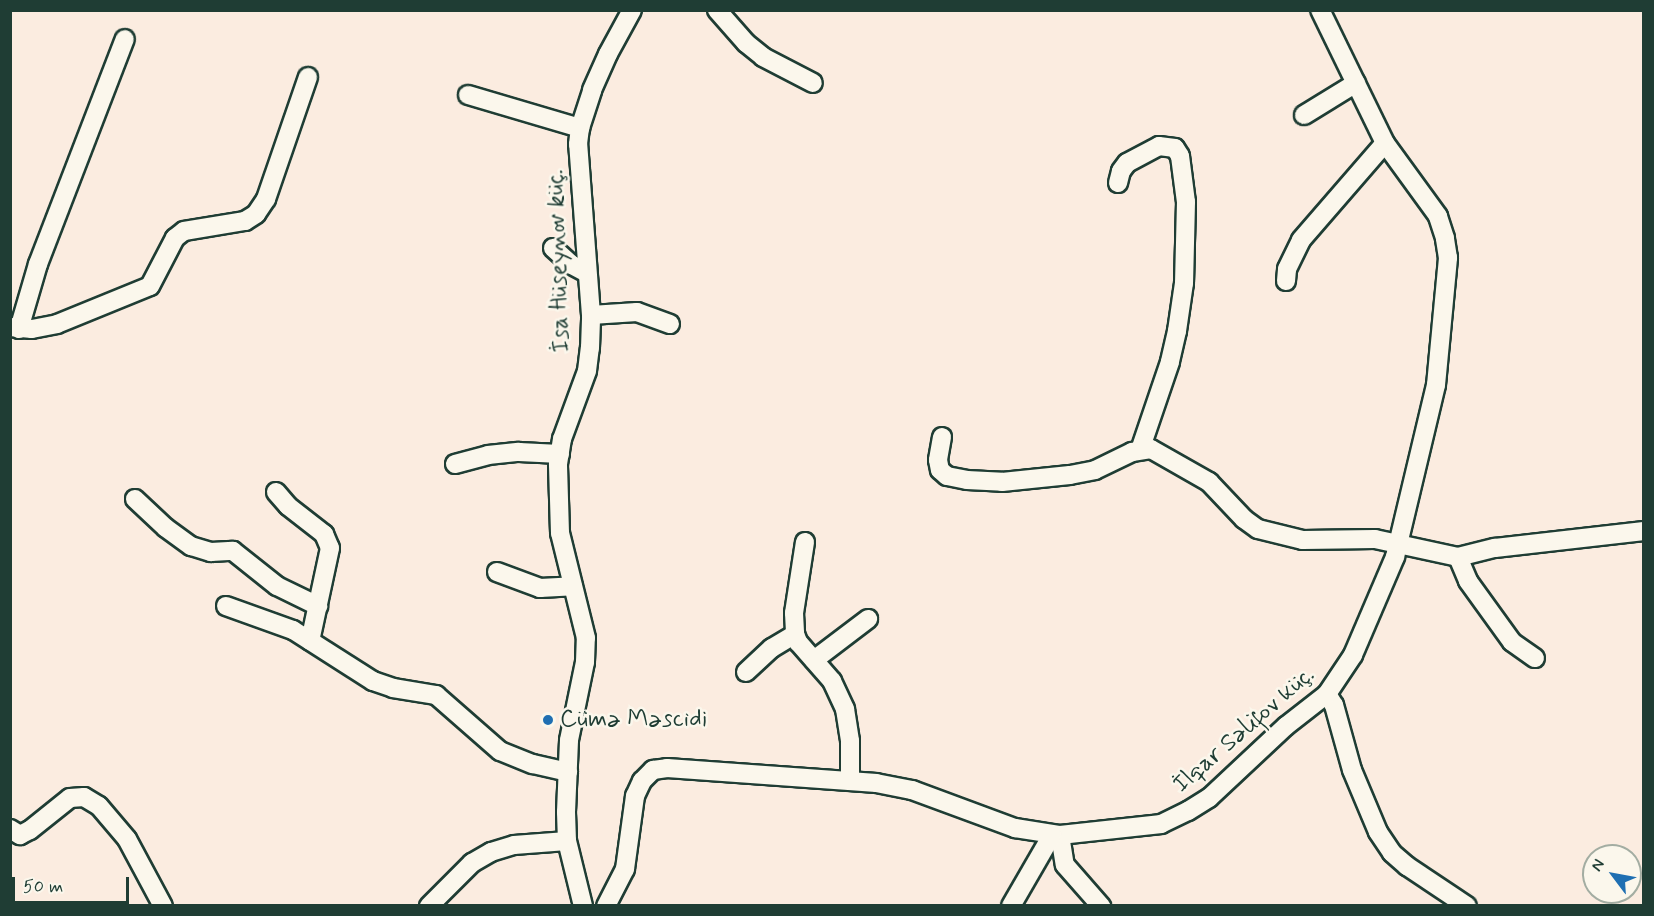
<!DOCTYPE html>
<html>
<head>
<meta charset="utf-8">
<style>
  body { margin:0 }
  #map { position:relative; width:1654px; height:916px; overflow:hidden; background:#fbece0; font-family:Mynerve,sans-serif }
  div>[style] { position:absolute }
  .roads { filter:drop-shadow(2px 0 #1f3d34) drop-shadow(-2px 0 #1f3d34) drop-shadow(0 2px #1f3d34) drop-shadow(0 -2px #1f3d34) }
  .street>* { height:18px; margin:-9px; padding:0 9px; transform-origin:9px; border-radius:9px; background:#fbf7ec }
  .dots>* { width:16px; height:16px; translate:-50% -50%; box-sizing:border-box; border:3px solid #fbf7ec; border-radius:50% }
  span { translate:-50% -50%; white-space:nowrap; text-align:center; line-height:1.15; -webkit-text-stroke:5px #fbf7ec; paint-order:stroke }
  .street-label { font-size:24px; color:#1f3d34 }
  .poi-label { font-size:24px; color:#1f3d34 }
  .left { translate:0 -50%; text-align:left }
  .frame { position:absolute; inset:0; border:12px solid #1f3d34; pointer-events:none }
  .north { position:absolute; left:1582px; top:844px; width:60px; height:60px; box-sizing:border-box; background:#fbf7ec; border:2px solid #a3ada2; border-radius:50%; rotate:302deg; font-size:16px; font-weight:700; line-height:24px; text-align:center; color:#1f3d34 }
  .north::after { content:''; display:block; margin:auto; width:21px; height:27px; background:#1f6fb2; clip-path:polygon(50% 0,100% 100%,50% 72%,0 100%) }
  .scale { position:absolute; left:12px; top:877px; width:117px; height:27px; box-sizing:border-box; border:3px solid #1f3d34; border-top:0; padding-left:8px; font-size:18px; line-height:21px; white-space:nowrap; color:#1f3d34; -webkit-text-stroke:4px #fbf7ec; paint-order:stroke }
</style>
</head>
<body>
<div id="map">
  <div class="roads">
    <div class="street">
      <div style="left:717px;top:10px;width:44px;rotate:48.7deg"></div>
      <div style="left:746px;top:43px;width:22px;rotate:39deg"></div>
      <div style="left:763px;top:57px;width:56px;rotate:27.5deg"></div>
      <div style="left:468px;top:95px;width:117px;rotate:16.4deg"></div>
      <div style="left:1304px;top:115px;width:61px;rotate:-31.6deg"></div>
      <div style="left:1118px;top:183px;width:12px;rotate:-76deg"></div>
      <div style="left:1121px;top:171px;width:10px;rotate:-53deg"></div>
      <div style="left:1127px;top:163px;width:36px;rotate:-28deg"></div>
      <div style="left:1159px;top:146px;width:16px;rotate:7deg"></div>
      <div style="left:1175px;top:148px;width:9px;rotate:58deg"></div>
      <div style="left:1180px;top:156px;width:46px;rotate:82.6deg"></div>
      <div style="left:1186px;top:202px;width:81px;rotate:91.4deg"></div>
      <div style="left:1184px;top:283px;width:49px;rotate:98.3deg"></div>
      <div style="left:1177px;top:331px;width:32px;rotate:103deg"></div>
      <div style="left:1170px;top:362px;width:93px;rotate:108.8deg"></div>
      <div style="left:553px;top:248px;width:25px;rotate:42deg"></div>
      <div style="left:572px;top:265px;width:17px;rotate:28deg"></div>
      <div style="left:1286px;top:281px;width:12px;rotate:-85deg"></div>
      <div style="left:1287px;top:269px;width:32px;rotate:-64deg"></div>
      <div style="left:1301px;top:240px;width:128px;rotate:-49.1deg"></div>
      <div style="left:591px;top:315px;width:46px;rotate:-3.7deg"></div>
      <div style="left:637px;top:312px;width:35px;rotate:20deg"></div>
      <div style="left:10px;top:327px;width:22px;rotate:5deg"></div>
      <div style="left:32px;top:329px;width:25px;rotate:-11deg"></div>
      <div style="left:57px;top:324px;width:100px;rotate:-22.2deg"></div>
      <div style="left:150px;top:286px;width:54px;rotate:-62.5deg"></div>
      <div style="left:175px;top:238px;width:11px;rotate:-38deg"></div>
      <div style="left:184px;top:231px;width:62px;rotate:-9.3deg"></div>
      <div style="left:245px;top:221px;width:13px;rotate:-32deg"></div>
      <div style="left:256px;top:214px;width:18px;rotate:-56deg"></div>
      <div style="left:266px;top:199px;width:129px;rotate:-71deg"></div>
      <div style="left:19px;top:329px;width:68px;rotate:-73.7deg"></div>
      <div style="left:38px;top:264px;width:241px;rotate:-68.9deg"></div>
      <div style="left:942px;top:437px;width:23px;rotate:100deg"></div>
      <div style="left:938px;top:460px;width:10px;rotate:79deg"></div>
      <div style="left:940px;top:470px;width:9px;rotate:41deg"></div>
      <div style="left:947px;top:476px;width:20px;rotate:11deg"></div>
      <div style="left:967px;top:480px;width:35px;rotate:3deg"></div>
      <div style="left:1002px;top:482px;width:68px;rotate:-5.9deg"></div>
      <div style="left:1070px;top:475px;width:25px;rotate:-11deg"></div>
      <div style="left:1095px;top:470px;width:41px;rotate:-25.9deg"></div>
      <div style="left:1132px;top:452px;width:19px;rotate:-9deg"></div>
      <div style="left:1151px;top:449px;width:67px;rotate:29.6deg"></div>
      <div style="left:1209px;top:482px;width:51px;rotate:46.6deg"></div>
      <div style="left:1244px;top:519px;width:17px;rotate:36deg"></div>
      <div style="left:1258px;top:529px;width:46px;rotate:13.7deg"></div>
      <div style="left:1303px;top:540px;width:72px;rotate:-0.8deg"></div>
      <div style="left:1375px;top:539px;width:85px;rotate:12.2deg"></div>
      <div style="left:1458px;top:557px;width:38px;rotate:-14deg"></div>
      <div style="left:1495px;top:548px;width:150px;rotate:-6.5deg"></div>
      <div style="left:455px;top:464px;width:34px;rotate:-15deg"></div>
      <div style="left:488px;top:455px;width:31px;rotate:-6deg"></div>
      <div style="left:519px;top:452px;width:41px;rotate:2.8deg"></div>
      <div style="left:276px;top:492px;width:18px;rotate:49deg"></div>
      <div style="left:288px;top:506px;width:46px;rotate:37.9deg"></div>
      <div style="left:324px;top:534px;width:15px;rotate:67deg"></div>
      <div style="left:330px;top:548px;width:95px;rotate:102.1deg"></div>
      <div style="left:135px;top:499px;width:42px;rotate:43.1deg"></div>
      <div style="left:166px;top:528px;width:31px;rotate:36deg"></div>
      <div style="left:191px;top:546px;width:21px;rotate:17deg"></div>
      <div style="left:211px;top:552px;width:22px;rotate:-3deg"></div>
      <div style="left:233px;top:551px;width:56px;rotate:38.5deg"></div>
      <div style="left:277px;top:586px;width:46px;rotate:26deg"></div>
      <div style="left:805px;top:542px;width:72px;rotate:98.8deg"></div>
      <div style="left:794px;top:613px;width:21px;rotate:87deg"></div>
      <div style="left:795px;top:634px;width:9px;rotate:69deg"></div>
      <div style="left:798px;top:642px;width:52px;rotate:48.9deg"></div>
      <div style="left:832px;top:681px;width:31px;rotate:65deg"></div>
      <div style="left:845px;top:709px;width:32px;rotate:81deg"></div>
      <div style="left:850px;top:741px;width:40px;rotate:90deg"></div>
      <div style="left:1458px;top:557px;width:26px;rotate:67deg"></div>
      <div style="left:1468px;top:581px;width:75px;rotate:54.2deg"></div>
      <div style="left:1512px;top:642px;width:28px;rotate:35deg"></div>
      <div style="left:497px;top:572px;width:46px;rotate:20.4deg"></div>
      <div style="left:540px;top:588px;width:33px;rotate:-3deg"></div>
      <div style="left:226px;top:606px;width:71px;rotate:19.7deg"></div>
      <div style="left:293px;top:630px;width:95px;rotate:32.5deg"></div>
      <div style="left:373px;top:681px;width:21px;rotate:19deg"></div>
      <div style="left:393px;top:688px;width:44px;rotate:9.2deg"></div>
      <div style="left:436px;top:695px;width:85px;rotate:41.2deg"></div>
      <div style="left:500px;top:751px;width:35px;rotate:22deg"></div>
      <div style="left:533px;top:764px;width:36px;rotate:13deg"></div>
      <div style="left:814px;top:660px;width:68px;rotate:-37.2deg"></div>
      <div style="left:746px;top:672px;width:35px;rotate:-43deg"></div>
      <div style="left:772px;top:648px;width:27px;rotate:-31deg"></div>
      <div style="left:1327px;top:694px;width:13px;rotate:58deg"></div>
      <div style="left:1334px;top:705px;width:67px;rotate:74.5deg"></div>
      <div style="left:1352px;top:770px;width:67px;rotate:67.2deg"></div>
      <div style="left:1378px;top:832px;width:25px;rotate:56deg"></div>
      <div style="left:1392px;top:853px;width:20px;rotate:41deg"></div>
      <div style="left:1407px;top:866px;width:72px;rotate:33.7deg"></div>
      <div style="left:10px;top:829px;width:12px;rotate:31deg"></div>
      <div style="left:20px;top:835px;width:11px;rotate:-27deg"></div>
      <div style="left:30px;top:830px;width:51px;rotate:-38.7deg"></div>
      <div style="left:70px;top:798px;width:14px;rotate:-4deg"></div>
      <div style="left:84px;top:797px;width:17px;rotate:31deg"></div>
      <div style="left:99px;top:806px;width:43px;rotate:49.7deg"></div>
      <div style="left:127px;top:839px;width:76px;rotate:61.8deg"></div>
      <div style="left:1060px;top:835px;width:30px;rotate:81deg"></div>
      <div style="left:1065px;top:865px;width:55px;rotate:48.7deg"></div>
      <div style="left:429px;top:906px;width:61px;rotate:-45deg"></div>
      <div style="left:472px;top:863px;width:22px;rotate:-30deg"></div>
      <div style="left:491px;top:852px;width:24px;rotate:-17deg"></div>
      <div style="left:514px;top:845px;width:53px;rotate:-4.3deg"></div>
      <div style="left:583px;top:906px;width:67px;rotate:-103.8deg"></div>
      <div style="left:567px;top:841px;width:29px;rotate:-92deg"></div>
      <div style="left:566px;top:812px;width:72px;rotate:-87.6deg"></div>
      <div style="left:569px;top:740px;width:80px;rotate:-78.4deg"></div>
      <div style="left:585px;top:662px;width:24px;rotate:-88deg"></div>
      <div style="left:586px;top:638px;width:108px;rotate:-103.9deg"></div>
      <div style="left:560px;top:533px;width:69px;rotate:-91.7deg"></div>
      <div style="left:558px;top:464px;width:25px;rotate:-81deg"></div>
      <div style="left:562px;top:439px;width:72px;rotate:-69.8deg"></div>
      <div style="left:587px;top:371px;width:23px;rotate:-83deg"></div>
      <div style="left:590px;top:348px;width:33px;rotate:-88deg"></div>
      <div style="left:591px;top:315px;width:171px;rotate:-94.3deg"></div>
      <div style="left:578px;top:144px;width:16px;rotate:-83deg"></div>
      <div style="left:580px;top:128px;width:40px;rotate:-72deg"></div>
      <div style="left:592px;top:90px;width:39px;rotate:-66deg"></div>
      <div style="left:608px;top:54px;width:50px;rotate:-61.4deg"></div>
      <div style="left:606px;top:906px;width:42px;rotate:-62.8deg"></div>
      <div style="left:625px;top:869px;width:74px;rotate:-82.2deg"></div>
      <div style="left:635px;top:796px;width:17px;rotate:-65deg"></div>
      <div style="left:642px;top:781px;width:16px;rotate:-45deg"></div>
      <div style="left:653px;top:770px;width:14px;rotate:-8deg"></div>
      <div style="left:667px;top:768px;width:210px;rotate:4.1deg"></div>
      <div style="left:876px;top:783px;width:37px;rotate:11deg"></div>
      <div style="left:912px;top:790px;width:110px;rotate:20.3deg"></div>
      <div style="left:1015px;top:828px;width:46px;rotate:8.8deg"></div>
      <div style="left:1060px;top:835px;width:102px;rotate:-6.2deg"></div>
      <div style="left:1161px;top:824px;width:30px;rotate:-26deg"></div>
      <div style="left:1188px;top:811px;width:25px;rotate:-32deg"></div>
      <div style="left:1209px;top:798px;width:105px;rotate:-43.1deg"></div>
      <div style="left:1286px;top:726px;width:52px;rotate:-38deg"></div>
      <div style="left:1327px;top:694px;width:47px;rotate:-56.3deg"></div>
      <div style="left:1353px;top:655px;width:107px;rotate:-66.8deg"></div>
      <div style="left:1395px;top:557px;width:177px;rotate:-76.6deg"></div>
      <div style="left:1436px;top:385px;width:128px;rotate:-84.6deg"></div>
      <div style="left:1448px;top:258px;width:20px;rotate:-99deg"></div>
      <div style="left:1445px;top:238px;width:23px;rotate:-108deg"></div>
      <div style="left:1438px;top:216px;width:90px;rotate:-126deg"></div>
      <div style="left:1385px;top:143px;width:148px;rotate:-116deg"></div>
      <div style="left:1011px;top:906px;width:82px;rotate:-60deg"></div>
    </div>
  </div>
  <div class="dots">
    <div style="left:548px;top:720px;background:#1f6fb2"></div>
  </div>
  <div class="street-label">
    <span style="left:559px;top:261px;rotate:-92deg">İsa Hüseynov küç.</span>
    <span style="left:1244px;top:730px;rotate:-41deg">İlqar Səlifov küç.</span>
  </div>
  <div class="poi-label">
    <span class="left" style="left:560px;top:720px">Cümə Məscidi</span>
  </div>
  <div class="frame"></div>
  <div class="north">N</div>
  <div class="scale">50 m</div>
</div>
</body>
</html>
